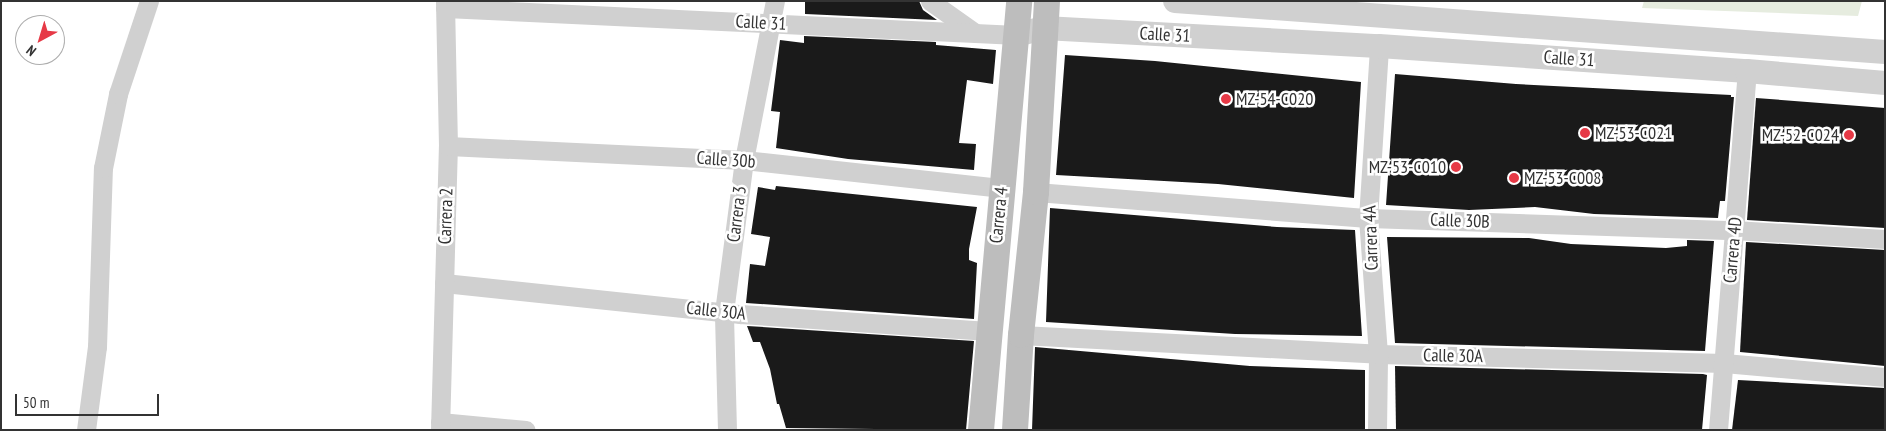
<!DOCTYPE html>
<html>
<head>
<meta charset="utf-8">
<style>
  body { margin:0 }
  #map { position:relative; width:1886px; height:431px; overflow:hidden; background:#fff; font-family:"PT Sans Narrow",sans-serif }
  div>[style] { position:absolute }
  .green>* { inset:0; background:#e6ecdf }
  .building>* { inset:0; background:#1a1a1a }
  .minor>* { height:19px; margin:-9.5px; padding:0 9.5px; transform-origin:9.5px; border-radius:9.5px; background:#d0d0d0 }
  .tertiary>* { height:24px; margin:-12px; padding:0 12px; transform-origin:12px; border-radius:12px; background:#d0d0d0 }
  .secondary>* { height:26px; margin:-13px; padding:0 13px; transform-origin:13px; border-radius:13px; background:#bdbdbd }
  .dots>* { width:14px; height:14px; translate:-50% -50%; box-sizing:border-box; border:2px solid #fff; border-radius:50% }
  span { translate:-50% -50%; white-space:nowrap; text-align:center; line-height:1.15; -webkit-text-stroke:5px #fff; paint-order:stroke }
  .street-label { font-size:18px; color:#333 }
  .poi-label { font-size:18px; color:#333 }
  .left { translate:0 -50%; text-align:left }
  .right { translate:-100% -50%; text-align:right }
  .frame { position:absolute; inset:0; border:2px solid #333; pointer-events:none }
  .north { position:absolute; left:15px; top:15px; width:50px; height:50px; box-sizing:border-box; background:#fff; border:1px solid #adadad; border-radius:50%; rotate:219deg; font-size:14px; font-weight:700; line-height:20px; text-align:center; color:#333 }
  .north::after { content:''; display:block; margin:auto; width:18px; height:22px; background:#e63946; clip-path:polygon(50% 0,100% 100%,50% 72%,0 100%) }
  .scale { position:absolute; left:15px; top:394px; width:144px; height:22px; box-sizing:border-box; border:2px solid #333; border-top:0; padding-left:6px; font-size:15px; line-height:18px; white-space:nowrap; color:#333; -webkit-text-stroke:4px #fff; paint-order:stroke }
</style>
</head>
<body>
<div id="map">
  <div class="green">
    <div style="clip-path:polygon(1644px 1px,1862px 1px,1858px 16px,1642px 8px)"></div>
  </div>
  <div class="building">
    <div style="clip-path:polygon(805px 1px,919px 1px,923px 10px,937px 20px,805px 14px)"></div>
    <div style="clip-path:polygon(804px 36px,936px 42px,936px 45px,996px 50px,993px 84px,967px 80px,959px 143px,976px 144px,974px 170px,848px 159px,776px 148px,780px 112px,771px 111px,780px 40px,804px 43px)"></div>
    <div style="clip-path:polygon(1065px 55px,1155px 61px,1361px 82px,1354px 198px,1218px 184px,1056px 175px)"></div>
    <div style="clip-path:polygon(1395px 74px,1516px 84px,1731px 95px,1731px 97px,1734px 97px,1725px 201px,1720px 201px,1718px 218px,1594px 214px,1535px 207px,1469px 210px,1386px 205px)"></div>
    <div style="clip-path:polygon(1756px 98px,1885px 108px,1885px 228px,1747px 220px)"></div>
    <div style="clip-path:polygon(776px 186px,977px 207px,969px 249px,969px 260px,977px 263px,974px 319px,746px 303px,750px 264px,765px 266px,770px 237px,751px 234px,758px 187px,775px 190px)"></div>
    <div style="clip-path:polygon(1050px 208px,1277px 227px,1355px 230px,1362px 336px,1235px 334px,1046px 322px)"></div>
    <div style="clip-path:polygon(1387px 237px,1529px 238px,1571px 244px,1666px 248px,1687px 246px,1687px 240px,1714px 241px,1705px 351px,1395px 343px)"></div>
    <div style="clip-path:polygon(1746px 242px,1885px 250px,1885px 366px,1740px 352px)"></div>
    <div style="clip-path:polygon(747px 326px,974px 341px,966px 430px,786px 428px,779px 404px,777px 404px,770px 369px,760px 342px,753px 342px)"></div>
    <div style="clip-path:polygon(1035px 347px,1250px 366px,1365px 370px,1365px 430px,1032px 430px)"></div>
    <div style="clip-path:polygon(1395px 366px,1703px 374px,1707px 375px,1702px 430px,1396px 430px)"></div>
    <div style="clip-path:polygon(1738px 380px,1885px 388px,1885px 430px,1732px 430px)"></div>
  </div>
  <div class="minor">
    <div style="left:930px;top:1px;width:55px;rotate:35.4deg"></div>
    <div style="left:445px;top:8px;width:573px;rotate:2.7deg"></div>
    <div style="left:448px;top:146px;width:296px;rotate:2.7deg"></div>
    <div style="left:744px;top:160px;width:260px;rotate:6.2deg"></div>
    <div style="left:1036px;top:192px;width:333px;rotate:4.5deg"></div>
    <div style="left:1368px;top:218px;width:366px;rotate:1.9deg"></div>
    <div style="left:1734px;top:230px;width:151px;rotate:3.4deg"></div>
    <div style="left:444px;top:283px;width:298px;rotate:6deg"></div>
    <div style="left:740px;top:314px;width:249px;rotate:3.9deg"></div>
    <div style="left:1021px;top:335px;width:358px;rotate:3deg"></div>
    <div style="left:1378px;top:354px;width:346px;rotate:1.5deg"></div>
    <div style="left:1724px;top:363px;width:162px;rotate:5deg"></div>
    <div style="left:440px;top:422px;width:86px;rotate:5.3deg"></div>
    <div style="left:86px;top:430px;width:84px;rotate:-82.5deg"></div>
    <div style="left:97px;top:347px;width:179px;rotate:-88.1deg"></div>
    <div style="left:103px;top:168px;width:76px;rotate:-78.5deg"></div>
    <div style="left:118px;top:94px;width:98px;rotate:-71.6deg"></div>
    <div style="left:440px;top:430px;width:284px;rotate:-88.4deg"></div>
    <div style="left:448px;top:146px;width:145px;rotate:-91.2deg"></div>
    <div style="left:727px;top:430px;width:118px;rotate:-91.5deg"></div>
    <div style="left:724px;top:312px;width:153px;rotate:-82.5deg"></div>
    <div style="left:744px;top:160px;width:162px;rotate:-79deg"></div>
    <div style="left:1377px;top:430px;width:76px;rotate:-89.2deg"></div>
    <div style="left:1378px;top:354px;width:136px;rotate:-94.2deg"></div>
    <div style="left:1368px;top:218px;width:172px;rotate:-86.3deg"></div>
    <div style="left:1718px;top:430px;width:360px;rotate:-85.4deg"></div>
  </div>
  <div class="tertiary">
    <div style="left:1175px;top:1px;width:712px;rotate:4.11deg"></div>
    <div style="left:1017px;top:35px;width:28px;rotate:-15deg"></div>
    <div style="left:1044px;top:28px;width:335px;rotate:3.1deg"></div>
    <div style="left:1379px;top:46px;width:369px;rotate:3.9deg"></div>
    <div style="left:1747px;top:71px;width:139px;rotate:5deg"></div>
  </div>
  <div class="secondary">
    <div style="left:981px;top:430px;width:431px;rotate:-84.9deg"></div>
    <div style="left:1015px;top:430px;width:95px;rotate:-86.4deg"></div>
    <div style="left:1021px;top:335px;width:144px;rotate:-84deg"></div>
    <div style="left:1036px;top:192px;width:191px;rotate:-86.7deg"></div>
  </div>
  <div class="dots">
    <div style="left:1226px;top:99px;background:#e63946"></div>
    <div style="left:1585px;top:133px;background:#e63946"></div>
    <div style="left:1849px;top:135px;background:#e63946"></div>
    <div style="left:1456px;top:167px;background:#e63946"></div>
    <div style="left:1514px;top:178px;background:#e63946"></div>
  </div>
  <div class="street-label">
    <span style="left:761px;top:23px;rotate:3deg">Calle 31</span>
    <span style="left:1165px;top:35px;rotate:3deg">Calle 31</span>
    <span style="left:1569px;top:59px;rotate:4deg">Calle 31</span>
    <span style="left:726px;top:160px;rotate:4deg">Calle 30b</span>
    <span style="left:737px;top:214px;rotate:-83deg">Carrera 3</span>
    <span style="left:999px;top:215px;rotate:-84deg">Carrera 4</span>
    <span style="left:446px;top:216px;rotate:-88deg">Carrera 2</span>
    <span style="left:1460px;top:221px;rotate:2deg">Calle 30B</span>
    <span style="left:1371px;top:238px;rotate:-92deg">Carrera 4A</span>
    <span style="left:1733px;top:250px;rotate:-85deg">Carrera 4D</span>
    <span style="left:716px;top:311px;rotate:6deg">Calle 30A</span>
    <span style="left:1453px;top:356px;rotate:1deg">Calle 30A</span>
  </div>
  <div class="poi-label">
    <span class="left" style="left:1236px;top:99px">MZ-54-C020</span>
    <span class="left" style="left:1595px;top:133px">MZ-53-C021</span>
    <span class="right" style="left:1839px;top:135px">MZ-52-C024</span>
    <span class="right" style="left:1446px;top:167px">MZ-53-C010</span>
    <span class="left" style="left:1524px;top:178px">MZ-53-C008</span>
  </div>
  <div class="frame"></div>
  <div class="north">N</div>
  <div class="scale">50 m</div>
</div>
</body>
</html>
